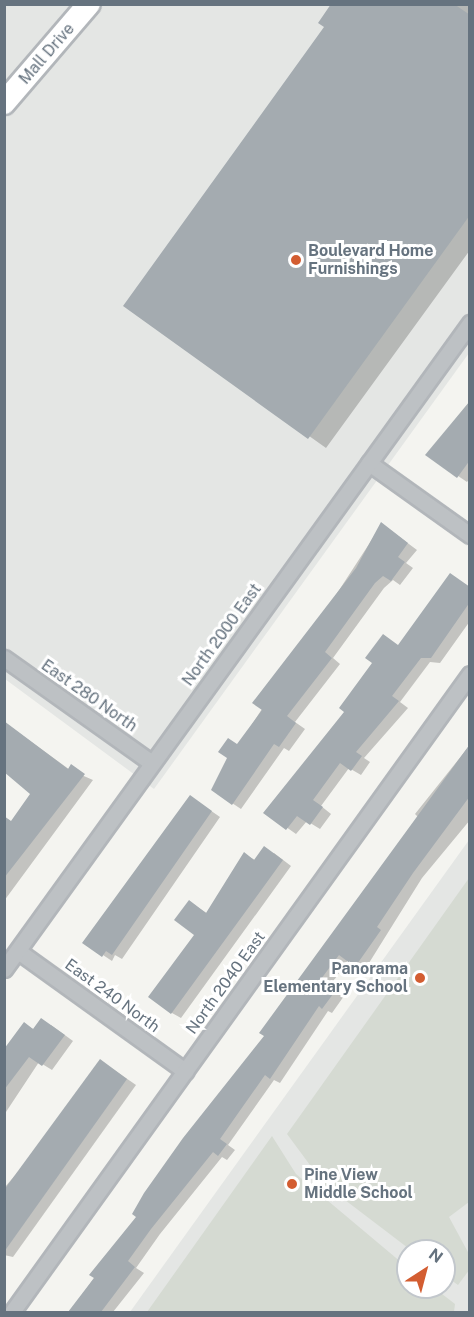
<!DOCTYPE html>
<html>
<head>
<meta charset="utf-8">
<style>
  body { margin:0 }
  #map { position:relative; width:474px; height:1317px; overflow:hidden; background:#f4f4f0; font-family:"Public Sans",sans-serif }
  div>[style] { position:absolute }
  .built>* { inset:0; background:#e4e6e4 }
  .green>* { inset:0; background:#d5dad2 }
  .shadow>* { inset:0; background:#0003 }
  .building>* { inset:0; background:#a4abb0 }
  .roads { filter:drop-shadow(2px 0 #b2b6ba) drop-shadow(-2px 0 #b2b6ba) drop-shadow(0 2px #b2b6ba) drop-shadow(0 -2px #b2b6ba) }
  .street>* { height:15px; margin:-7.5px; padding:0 7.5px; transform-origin:7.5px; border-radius:7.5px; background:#bdc1c4 }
  .secondary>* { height:22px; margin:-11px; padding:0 11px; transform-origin:11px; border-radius:11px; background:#fff }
  .dots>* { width:16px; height:16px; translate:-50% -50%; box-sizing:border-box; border:3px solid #fff; border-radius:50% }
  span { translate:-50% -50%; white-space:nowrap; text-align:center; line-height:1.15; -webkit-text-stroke:6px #fff; paint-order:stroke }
  .street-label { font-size:16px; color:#66737f }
  .poi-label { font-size:16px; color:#66737f; font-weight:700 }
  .left { translate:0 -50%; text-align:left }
  .right { translate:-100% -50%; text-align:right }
  .frame { position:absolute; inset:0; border:6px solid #66737f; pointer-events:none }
  .north { position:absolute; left:396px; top:1239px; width:60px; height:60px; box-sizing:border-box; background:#fff; border:2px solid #c2c7cc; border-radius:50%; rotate:36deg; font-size:16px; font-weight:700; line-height:24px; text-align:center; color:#66737f }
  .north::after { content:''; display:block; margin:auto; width:21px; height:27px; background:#d35d31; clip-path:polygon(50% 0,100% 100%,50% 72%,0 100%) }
</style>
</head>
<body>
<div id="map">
  <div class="built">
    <div style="clip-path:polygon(5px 5px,469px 5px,469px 353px,154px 789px,5px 679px)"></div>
    <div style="clip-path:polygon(evenodd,469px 840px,469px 1312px,130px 1312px,270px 1117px,469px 840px,408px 1251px,444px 1251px,444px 1287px,408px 1287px,408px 1251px)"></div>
  </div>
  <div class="green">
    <div style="clip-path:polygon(469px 878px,469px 1202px,449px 1217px,469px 1254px,470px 1269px,458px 1285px,444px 1275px,444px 1251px,412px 1251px,324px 1184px,287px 1134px)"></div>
    <div style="clip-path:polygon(272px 1136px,296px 1174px,408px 1268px,408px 1287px,433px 1287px,455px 1304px,454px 1312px,147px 1312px)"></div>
  </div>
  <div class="shadow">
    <div style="clip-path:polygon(333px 4px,470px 4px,470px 250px,326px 448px,125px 305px,326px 27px)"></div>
    <div style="clip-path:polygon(470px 401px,470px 478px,467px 482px,427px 455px)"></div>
    <div style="clip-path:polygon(382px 524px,417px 550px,406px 563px,413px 568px,400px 585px,393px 580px,384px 588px,333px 658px,340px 664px,295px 722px,305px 729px,289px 751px,284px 748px,241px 809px,232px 803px,238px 746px)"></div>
    <div style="clip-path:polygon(470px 587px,470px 621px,440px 663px,430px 662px,400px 702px,408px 708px,364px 758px,370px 762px,361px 775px,349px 768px,321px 806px,331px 814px,320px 829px,307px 821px,296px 834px,265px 812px,399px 646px)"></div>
    <div style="clip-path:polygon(4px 722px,70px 770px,93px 780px,4px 901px,4px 817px,12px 822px,32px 794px)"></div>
    <div style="clip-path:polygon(470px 745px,470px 820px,422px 878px,364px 971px,348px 960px,330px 986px,344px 996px,332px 1013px,328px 1011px,280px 1083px,274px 1080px,228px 1145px,235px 1150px,227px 1160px,222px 1157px,160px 1234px,136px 1268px,144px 1273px,113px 1312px,70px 1312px,419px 818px,415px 814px)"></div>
    <div style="clip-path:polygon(191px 797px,220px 817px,122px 959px,115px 955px,112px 961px,103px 955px)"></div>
    <div style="clip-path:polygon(274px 853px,291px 866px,181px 1018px,172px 1013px,150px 996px,196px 935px,190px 902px,208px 914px,244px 854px,255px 860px)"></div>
    <div style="clip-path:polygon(24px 1024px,35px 1030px,51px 1025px,73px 1041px,52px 1070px,39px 1062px,4px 1115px,4px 1060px)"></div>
    <div style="clip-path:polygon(110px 1067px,136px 1085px,13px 1257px,4px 1255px,4px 1188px)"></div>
  </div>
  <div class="building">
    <div style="clip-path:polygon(331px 4px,454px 4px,470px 15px,470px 215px,308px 439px,123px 306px,324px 27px,318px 23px)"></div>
    <div style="clip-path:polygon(470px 401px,470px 460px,457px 478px,425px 455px)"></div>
    <div style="clip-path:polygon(381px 522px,408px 543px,398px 557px,405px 562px,391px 581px,383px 576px,375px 583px,325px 652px,332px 658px,287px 716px,296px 723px,279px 747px,274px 744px,232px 805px,211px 790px,227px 758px,218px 752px,228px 738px,237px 744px,262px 710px,252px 703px,356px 568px)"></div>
    <div style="clip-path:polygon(450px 573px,470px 587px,470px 602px,431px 658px,421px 658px,392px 696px,399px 701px,356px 752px,362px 756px,351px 771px,340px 763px,313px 800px,323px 807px,310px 825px,297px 816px,286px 830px,263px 813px,344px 712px,339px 708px,372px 663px,365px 658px,383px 634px,398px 645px)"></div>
    <div style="clip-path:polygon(4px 721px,68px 769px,71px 764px,85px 774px,4px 878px,4px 816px,11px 821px,30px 794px,4px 772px)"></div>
    <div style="clip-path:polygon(470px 744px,470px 796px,413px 873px,377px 927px,381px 930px,355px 967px,339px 955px,321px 979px,336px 990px,322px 1009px,319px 1006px,270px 1079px,265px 1075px,220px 1139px,227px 1144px,218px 1156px,213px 1152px,151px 1229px,128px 1261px,135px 1267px,101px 1312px,68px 1312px,94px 1278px,89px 1275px,136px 1217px,132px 1214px,144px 1193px,183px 1138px,264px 1036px,259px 1033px)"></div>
    <div style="clip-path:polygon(190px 795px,212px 811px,112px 955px,106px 951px,102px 957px,82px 943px)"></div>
    <div style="clip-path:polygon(264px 846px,283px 860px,171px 1014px,148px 997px,194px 935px,174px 920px,189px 900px,206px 913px,244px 852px,254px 860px)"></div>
    <div style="clip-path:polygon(41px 1018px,65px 1035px,42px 1066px,29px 1057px,4px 1090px,4px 1049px,24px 1022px,33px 1029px)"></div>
    <div style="clip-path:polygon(100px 1059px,127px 1079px,4px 1252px,4px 1190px)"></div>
  </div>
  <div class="roads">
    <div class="street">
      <div style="left:369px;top:463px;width:124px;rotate:35.5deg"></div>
      <div style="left:4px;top:658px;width:181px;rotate:35.4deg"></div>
      <div style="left:18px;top:951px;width:206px;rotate:35.7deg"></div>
      <div style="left:4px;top:969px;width:797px;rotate:-54.19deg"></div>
      <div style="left:12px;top:1312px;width:785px;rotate:-54.33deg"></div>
    </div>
    <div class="secondary">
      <div style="left:4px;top:103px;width:130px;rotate:-49.4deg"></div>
    </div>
  </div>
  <div class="dots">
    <div style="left:296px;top:260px;background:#d35d31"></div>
    <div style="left:420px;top:978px;background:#d35d31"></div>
    <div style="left:292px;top:1184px;background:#d35d31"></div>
  </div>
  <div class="street-label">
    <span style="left:47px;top:54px;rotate:-49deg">Mall Drive</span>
    <span style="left:222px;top:635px;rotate:-54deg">North 2000 East</span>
    <span style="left:89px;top:696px;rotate:35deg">East 280 North</span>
    <span style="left:226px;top:983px;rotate:-54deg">North 2040 East</span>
    <span style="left:112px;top:996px;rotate:36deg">East 240 North</span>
  </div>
  <div class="poi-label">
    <span class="left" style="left:308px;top:260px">Boulevard Home<br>Furnishings</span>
    <span class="right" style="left:408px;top:978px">Panorama<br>Elementary School</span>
    <span class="left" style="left:304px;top:1184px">Pine View<br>Middle School</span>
  </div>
  <div class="frame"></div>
  <div class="north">N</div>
</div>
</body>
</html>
